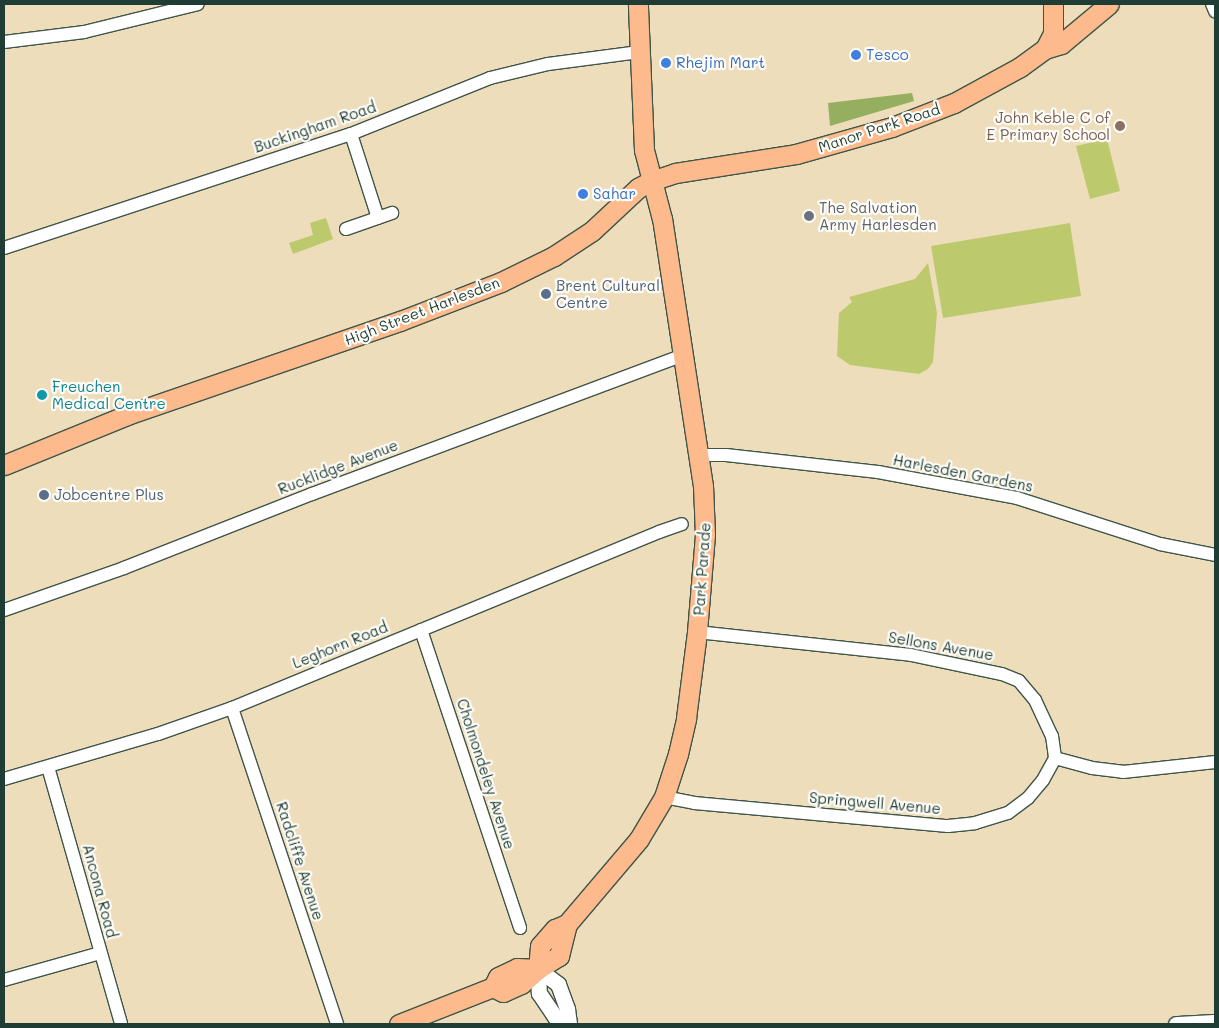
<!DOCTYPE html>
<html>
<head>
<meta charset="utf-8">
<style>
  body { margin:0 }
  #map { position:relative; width:1219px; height:1028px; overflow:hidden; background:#edb; font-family:Mali,sans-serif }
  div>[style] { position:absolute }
  .green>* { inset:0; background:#bcca6d }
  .forest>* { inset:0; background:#95ae60 }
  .roads { filter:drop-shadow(1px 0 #3e5548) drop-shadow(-1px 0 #3e5548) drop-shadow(0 1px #3e5548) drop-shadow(0 -1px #3e5548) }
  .minor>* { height:12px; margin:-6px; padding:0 6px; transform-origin:6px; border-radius:6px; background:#fff }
  .tertiary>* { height:15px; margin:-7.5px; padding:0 7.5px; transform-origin:7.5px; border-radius:7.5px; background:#fff }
  .primary>* { height:19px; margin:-9.5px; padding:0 9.5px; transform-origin:9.5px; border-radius:9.5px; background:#fcba8d }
  .dots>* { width:14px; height:14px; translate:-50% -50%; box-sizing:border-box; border:2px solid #fdfcf7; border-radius:50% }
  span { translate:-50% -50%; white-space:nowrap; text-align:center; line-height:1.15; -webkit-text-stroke:4.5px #fdfcf7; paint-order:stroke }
  .shop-label { font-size:15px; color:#366cbe }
  .left { translate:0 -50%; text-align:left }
  .education-label { font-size:15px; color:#785e54 }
  .right { translate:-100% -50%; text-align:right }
  .street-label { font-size:15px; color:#1f3d34 }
  .worship-label { font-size:15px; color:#5b616d }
  .service-label { font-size:15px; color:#4e5e75 }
  .culture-label { font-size:15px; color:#0d838f }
  .frame { position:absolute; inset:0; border:5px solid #1f3d34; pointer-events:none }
</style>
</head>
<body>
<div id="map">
  <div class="green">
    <div style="clip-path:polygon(1107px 139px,1120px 191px,1090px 199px,1076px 146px)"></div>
    <div style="clip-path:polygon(326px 218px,333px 239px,293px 254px,289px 243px,313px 235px,310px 223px)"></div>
    <div style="clip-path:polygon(1070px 223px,1081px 296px,943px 318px,931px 246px)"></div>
    <div style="clip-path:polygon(928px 263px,937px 313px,933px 362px,928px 369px,919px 374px,850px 365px,837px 356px,839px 313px,852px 302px,849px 297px,915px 279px)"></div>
  </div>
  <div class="forest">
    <div style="clip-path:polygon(912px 93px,914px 101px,830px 126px,828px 103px)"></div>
  </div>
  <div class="roads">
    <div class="minor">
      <div style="left:1212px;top:4px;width:8px;rotate:67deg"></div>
      <div style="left:4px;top:42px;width:81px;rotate:-7.1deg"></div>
      <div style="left:84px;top:32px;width:117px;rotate:-13.8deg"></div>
      <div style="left:351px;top:134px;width:88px;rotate:72.2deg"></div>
      <div style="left:346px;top:229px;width:49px;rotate:-19.2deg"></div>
      <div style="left:4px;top:248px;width:365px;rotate:-18.2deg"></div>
      <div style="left:351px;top:134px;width:150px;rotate:-21.9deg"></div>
      <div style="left:490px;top:78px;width:60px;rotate:-13.6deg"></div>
      <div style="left:548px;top:64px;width:92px;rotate:-7.5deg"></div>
      <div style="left:699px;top:455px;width:27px"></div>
      <div style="left:726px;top:455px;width:153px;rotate:6.4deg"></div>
      <div style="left:878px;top:472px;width:141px;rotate:10.6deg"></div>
      <div style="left:1017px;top:498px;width:150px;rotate:17.8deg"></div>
      <div style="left:1160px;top:544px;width:56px;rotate:11.3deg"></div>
      <div style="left:4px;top:610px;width:127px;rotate:-19.3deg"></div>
      <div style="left:124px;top:568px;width:202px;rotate:-21.5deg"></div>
      <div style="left:312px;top:494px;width:396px;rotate:-20.5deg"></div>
      <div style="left:421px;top:630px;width:314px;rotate:71.6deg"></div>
      <div style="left:697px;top:632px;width:215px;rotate:6.1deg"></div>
      <div style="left:911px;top:655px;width:93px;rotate:11.8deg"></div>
      <div style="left:1002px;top:674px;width:18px;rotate:22deg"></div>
      <div style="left:1019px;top:681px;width:25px;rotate:50deg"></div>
      <div style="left:1035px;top:700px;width:40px;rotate:65deg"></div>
      <div style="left:1052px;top:736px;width:22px;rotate:82deg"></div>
      <div style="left:232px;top:708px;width:333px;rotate:71.6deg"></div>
      <div style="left:1055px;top:758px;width:38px;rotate:15deg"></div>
      <div style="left:1092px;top:768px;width:31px;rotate:7deg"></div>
      <div style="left:1123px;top:772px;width:93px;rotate:-6.2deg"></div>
      <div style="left:48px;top:767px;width:267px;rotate:74.1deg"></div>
      <div style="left:4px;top:779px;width:160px;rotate:-16.3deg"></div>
      <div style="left:158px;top:734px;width:78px;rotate:-19.4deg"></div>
      <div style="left:232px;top:708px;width:462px;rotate:-22.4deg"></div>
      <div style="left:659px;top:532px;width:24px;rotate:-19deg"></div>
      <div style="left:664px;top:797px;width:31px;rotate:11deg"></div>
      <div style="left:694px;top:803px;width:255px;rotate:5.2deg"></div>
      <div style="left:948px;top:826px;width:27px;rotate:-6deg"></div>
      <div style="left:975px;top:823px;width:34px;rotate:-17deg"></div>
      <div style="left:1008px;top:813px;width:25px;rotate:-37deg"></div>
      <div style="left:1028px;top:798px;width:23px;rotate:-50deg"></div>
      <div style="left:1043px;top:780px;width:25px;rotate:-61deg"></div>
      <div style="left:4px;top:980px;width:100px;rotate:-15.7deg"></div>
    </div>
    <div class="tertiary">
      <div style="left:538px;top:969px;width:25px;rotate:37deg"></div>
      <div style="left:558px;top:984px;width:27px;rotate:70deg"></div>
      <div style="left:567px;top:1009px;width:15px;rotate:82deg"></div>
      <div style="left:538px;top:969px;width:24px;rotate:88deg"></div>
      <div style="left:539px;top:993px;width:29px;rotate:56deg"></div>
      <div style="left:555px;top:1017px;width:14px;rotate:21deg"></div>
      <div style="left:1176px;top:1024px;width:39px;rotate:-3deg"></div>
    </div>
    <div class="primary">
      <div style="left:1045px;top:49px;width:18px;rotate:-63deg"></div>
      <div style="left:1053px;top:33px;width:29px;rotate:-90deg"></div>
      <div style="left:4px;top:465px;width:133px;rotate:-22.1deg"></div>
      <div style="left:127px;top:415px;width:289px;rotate:-19deg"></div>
      <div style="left:400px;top:321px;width:108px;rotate:-21.1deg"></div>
      <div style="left:501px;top:282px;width:59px;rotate:-26.1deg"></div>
      <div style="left:554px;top:256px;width:45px;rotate:-33.3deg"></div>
      <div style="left:592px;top:231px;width:63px;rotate:-43.1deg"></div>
      <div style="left:638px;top:188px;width:15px;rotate:-28deg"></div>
      <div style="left:651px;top:181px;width:25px;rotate:-18deg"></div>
      <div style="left:675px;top:173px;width:122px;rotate:-8.9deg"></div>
      <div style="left:796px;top:154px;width:100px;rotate:-15.7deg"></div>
      <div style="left:892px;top:127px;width:66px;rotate:-21.2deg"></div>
      <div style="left:954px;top:103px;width:75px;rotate:-28.6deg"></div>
      <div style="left:1020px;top:67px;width:31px;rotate:-36deg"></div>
      <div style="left:1045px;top:49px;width:17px;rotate:-17deg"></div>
      <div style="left:1061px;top:44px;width:62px;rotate:-39.8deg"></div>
      <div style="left:538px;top:969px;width:23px;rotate:-85deg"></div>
      <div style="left:540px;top:946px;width:23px;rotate:-49deg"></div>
      <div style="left:555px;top:929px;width:13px;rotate:-23deg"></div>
      <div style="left:567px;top:924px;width:111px;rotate:-49.7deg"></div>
      <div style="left:639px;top:839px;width:49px;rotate:-59.2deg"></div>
      <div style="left:664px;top:797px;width:45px;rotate:-72deg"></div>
      <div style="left:678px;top:754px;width:37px;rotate:-77deg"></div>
      <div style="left:686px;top:718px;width:87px;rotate:-82.7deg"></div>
      <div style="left:697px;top:632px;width:97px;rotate:-85.3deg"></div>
      <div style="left:705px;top:535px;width:49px;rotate:-92.3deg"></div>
      <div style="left:703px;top:486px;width:270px;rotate:-98.7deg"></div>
      <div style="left:662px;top:219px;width:71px;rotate:-104.6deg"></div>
      <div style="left:644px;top:150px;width:146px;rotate:-92.4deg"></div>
      <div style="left:493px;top:987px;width:11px;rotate:27deg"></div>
      <div style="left:503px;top:992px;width:20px;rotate:-24deg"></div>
      <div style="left:521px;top:984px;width:23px;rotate:-41deg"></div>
      <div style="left:538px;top:969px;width:25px;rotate:-32deg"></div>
      <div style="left:559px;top:956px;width:33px;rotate:-76deg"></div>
      <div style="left:399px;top:1024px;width:101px;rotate:-21.5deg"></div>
      <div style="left:493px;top:987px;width:11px;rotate:-63deg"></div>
      <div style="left:498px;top:977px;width:21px;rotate:-25deg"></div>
      <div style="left:517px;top:968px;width:21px;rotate:3deg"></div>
    </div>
  </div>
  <div class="dots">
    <div style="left:856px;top:55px;background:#3f7fe0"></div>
    <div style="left:666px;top:63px;background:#3f7fe0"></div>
    <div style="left:1120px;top:126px;background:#8d6e63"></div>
    <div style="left:583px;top:194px;background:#3f7fe0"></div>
    <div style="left:809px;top:216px;background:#6b7280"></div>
    <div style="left:546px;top:294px;background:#5c6f8a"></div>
    <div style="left:42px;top:395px;background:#0f9aa8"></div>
    <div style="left:44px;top:495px;background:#5c6f8a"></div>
  </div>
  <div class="shop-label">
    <span class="left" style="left:866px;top:55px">Tesco</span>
    <span class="left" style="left:676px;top:63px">Rhejim Mart</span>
    <span class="left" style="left:593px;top:194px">Sahar</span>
  </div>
  <div class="education-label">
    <span class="right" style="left:1110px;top:126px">John Keble C of<br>E Primary School</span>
  </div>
  <div class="street-label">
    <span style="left:315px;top:127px;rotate:-19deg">Buckingham Road</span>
    <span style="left:879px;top:128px;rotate:-18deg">Manor Park Road</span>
    <span style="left:422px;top:311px;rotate:-21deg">High Street Harlesden</span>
    <span style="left:338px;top:467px;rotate:-21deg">Rucklidge Avenue</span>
    <span style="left:963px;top:473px;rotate:11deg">Harlesden Gardens</span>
    <span style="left:702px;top:569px;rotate:-86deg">Park Parade</span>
    <span style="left:340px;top:645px;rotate:-22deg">Leghorn Road</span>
    <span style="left:941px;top:646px;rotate:10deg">Sellons Avenue</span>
    <span style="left:486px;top:774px;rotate:72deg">Cholmondeley Avenue</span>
    <span style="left:875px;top:803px;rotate:5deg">Springwell Avenue</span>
    <span style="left:300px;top:861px;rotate:72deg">Radcliffe Avenue</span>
    <span style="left:100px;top:891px;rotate:75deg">Ancona Road</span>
  </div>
  <div class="worship-label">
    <span class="left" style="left:819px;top:216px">The Salvation<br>Army Harlesden</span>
  </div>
  <div class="service-label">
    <span class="left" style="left:556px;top:294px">Brent Cultural<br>Centre</span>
    <span class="left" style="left:54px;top:495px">Jobcentre Plus</span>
  </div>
  <div class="culture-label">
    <span class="left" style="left:52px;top:395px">Freuchen<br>Medical Centre</span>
  </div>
  <div class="frame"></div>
</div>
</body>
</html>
